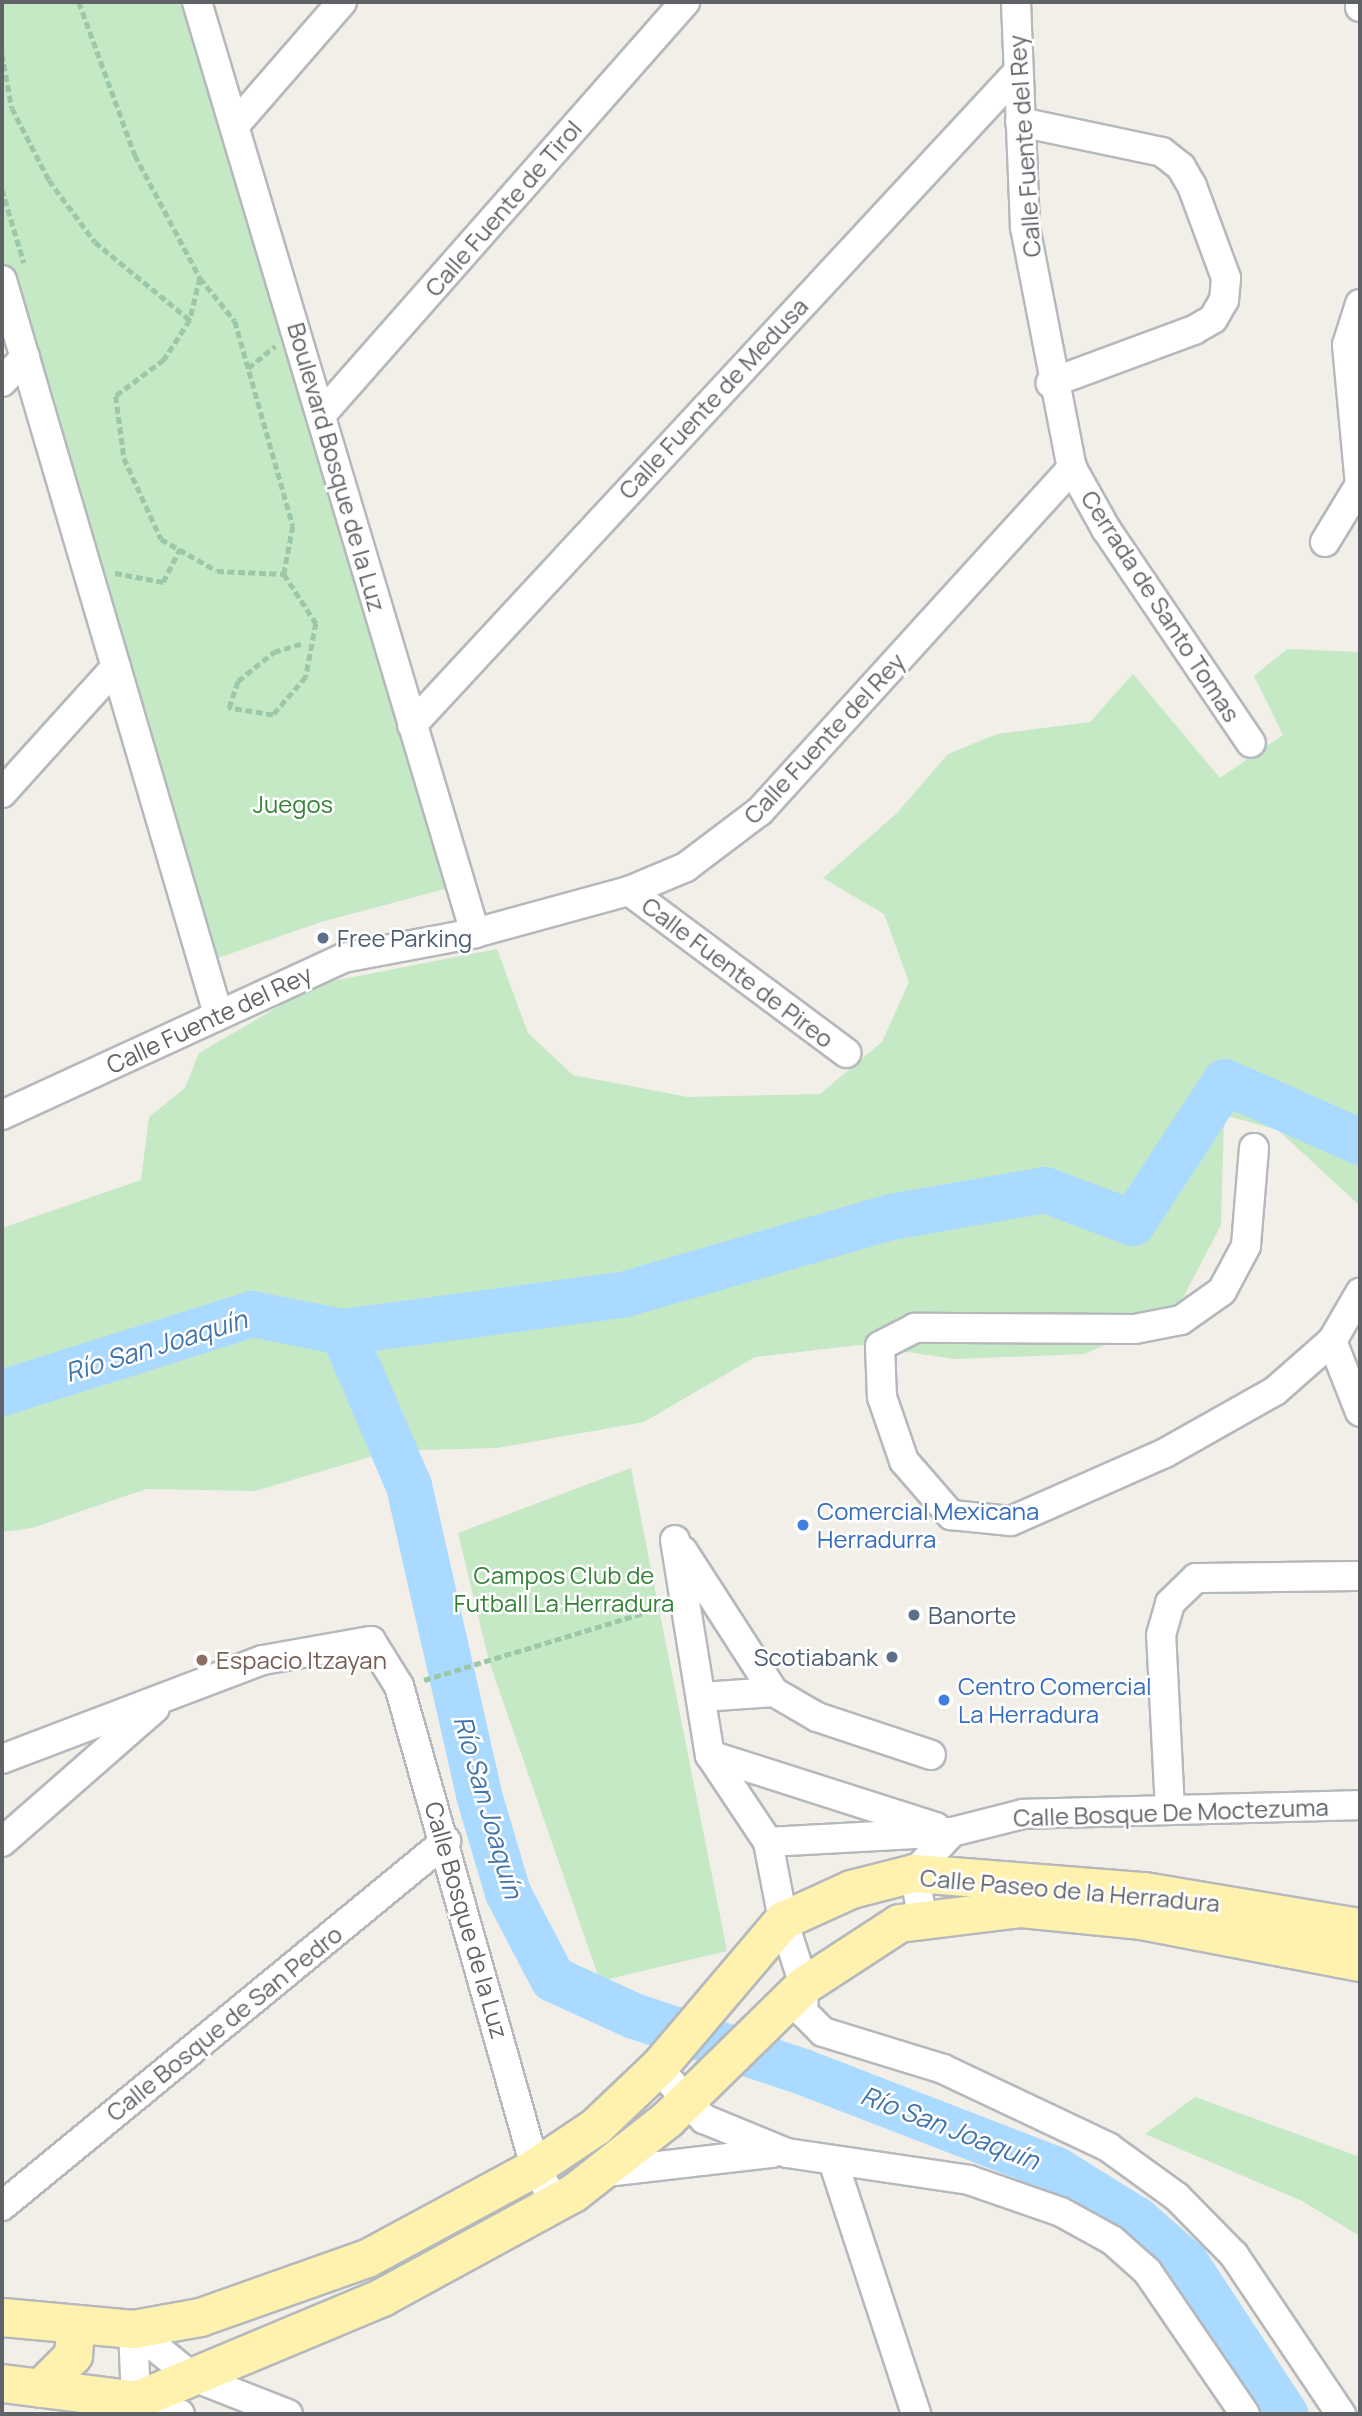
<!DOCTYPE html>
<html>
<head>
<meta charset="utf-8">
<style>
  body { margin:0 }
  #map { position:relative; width:1362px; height:2416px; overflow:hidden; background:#f1efe8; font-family:Manrope,sans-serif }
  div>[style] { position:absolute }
  .green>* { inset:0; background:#c5e8c5 }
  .river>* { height:46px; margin:-23px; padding:0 23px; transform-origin:23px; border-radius:23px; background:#aadaff }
  .path>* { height:4.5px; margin-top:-2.25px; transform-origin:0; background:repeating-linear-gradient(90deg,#9cc7a9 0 7px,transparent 0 10.5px) }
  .roads { filter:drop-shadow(2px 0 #b5b8bc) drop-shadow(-2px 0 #b5b8bc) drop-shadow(0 2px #b5b8bc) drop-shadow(0 -2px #b5b8bc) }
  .minor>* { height:28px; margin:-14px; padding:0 14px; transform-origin:14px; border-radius:14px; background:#fff }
  .major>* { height:37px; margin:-18.5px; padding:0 18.5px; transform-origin:18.5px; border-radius:18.5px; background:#fff2af }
  .dots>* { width:19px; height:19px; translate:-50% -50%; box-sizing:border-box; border:4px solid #fff; border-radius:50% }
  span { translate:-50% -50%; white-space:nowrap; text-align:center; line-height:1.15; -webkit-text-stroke:5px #fff; paint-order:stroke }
  .street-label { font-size:24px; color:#5f6368 }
  .park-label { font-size:24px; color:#348238 }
  .service-label { font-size:24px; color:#4e5e75 }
  .left { translate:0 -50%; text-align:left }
  .right { translate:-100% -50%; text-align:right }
  .shop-label { font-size:24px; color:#366cbe }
  .education-label { font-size:24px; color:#785e54 }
  .water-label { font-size:26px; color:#4174aa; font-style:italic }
  .frame { position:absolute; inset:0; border:4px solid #5f6368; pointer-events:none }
</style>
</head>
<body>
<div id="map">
  <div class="green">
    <div style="clip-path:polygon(2px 2px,196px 2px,456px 886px,321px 922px,209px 961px,2px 260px)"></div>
    <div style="clip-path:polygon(1287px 649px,1360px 652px,1360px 1206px,1278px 1130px,1224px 1115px,1221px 1225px,1174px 1315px,1084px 1354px,955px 1359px,859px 1345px,755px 1357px,644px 1422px,497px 1448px,390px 1451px,255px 1491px,146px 1489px,32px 1528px,2px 1532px,2px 1228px,141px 1180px,149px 1117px,185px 1088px,199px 1053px,317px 984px,497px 949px,528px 1033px,573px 1075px,688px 1097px,820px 1094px,882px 1042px,909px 982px,884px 914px,823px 878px,896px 814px,948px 754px,997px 734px,1090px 722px,1133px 674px,1220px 778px,1283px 735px,1254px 676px)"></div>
    <div style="clip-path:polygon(631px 1468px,727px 1951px,600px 1981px,489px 1661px,458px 1533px)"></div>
    <div style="clip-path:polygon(1195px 2097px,1360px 2157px,1360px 2236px,1302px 2201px,1145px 2134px)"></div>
  </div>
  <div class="river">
    <div style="left:343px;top:1332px;width:168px;rotate:66.8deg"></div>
    <div style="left:409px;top:1486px;width:317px;rotate:77.2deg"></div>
    <div style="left:479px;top:1795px;width:102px;rotate:73.5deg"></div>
    <div style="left:508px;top:1893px;width:97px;rotate:62.4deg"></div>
    <div style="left:553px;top:1979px;width:89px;rotate:24.6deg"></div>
    <div style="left:634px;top:2016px;width:178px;rotate:18.3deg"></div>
    <div style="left:803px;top:2072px;width:270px;rotate:21.1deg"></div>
    <div style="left:1055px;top:2169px;width:97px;rotate:31.9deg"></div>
    <div style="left:1137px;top:2220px;width:65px;rotate:41.3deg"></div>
    <div style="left:1186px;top:2263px;width:181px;rotate:56.7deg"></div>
    <div style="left:2px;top:1393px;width:262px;rotate:-17.5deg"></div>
    <div style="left:252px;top:1314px;width:93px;rotate:11.2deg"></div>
    <div style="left:343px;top:1332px;width:286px;rotate:-7.6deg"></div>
    <div style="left:626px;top:1294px;width:276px;rotate:-16.2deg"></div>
    <div style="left:891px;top:1217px;width:156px;rotate:-9.9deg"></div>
    <div style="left:1045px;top:1190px;width:94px;rotate:20.6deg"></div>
    <div style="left:1133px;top:1223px;width:168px;rotate:-56.9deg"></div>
    <div style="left:1225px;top:1082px;width:148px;rotate:24deg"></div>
  </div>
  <div class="path">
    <div style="left:79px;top:2px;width:163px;rotate:69.9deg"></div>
    <div style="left:135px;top:155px;width:139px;rotate:62.1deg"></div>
    <div style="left:200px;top:278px;width:43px;rotate:103.4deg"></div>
    <div style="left:190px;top:320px;width:48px;rotate:123deg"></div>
    <div style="left:164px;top:360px;width:60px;rotate:143.1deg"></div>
    <div style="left:116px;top:396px;width:63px;rotate:82.6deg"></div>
    <div style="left:124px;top:458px;width:89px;rotate:65.4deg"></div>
    <div style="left:161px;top:539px;width:64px;rotate:29.7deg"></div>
    <div style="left:217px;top:571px;width:67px;rotate:2.6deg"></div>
    <div style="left:284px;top:574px;width:59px;rotate:56.9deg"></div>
    <div style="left:316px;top:623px;width:55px;rotate:100.5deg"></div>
    <div style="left:306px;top:677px;width:50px;rotate:131deg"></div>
    <div style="left:273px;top:715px;width:45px;rotate:-171deg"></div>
    <div style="left:229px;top:708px;width:28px;rotate:-72deg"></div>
    <div style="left:238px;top:681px;width:46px;rotate:-38.9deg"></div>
    <div style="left:274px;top:652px;width:31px;rotate:-17deg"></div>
    <div style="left:2px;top:54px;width:55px;rotate:79.5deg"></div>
    <div style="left:12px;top:108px;width:81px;rotate:62.8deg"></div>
    <div style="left:49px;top:180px;width:77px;rotate:53.4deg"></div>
    <div style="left:95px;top:242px;width:123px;rotate:39.4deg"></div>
    <div style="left:2px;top:189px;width:77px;rotate:73.4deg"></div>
    <div style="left:200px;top:278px;width:55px;rotate:50.9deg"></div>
    <div style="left:235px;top:321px;width:213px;rotate:74.2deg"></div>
    <div style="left:293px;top:526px;width:49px;rotate:100.6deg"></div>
    <div style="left:248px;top:368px;width:35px;rotate:-39deg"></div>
    <div style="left:115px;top:573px;width:49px;rotate:10.6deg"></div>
    <div style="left:163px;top:582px;width:37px;rotate:-63deg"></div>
    <div style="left:424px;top:1680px;width:247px;rotate:-17deg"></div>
  </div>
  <div class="roads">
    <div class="minor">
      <div style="left:197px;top:2px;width:972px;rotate:73.37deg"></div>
      <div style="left:1016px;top:2px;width:225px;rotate:87.7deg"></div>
      <div style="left:1025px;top:227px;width:246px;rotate:79deg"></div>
      <div style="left:1072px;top:468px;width:70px;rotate:60.9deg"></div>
      <div style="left:1106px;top:529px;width:258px;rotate:55.9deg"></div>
      <div style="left:1360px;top:2px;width:5px;rotate:90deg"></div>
      <div style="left:1020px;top:122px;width:145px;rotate:11.9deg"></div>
      <div style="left:1162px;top:152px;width:24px;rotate:38deg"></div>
      <div style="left:1181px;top:167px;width:22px;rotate:60deg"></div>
      <div style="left:1192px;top:186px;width:98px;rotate:69.7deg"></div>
      <div style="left:1226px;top:278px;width:22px;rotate:95deg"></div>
      <div style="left:1224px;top:300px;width:22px;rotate:120deg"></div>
      <div style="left:1213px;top:319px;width:22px;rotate:150deg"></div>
      <div style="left:1194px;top:330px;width:153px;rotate:159.7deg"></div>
      <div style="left:235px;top:125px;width:163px;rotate:-49deg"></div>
      <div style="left:2px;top:280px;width:765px;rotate:73.6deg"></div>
      <div style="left:1360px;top:304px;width:43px;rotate:107.6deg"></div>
      <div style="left:1347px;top:345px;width:142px;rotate:84.7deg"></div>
      <div style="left:2px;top:382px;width:34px;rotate:-47deg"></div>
      <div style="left:321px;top:415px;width:551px;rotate:-48.61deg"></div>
      <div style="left:1325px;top:542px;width:66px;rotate:-58.7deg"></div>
      <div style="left:412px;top:725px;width:889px;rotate:-47.14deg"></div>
      <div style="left:2px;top:793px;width:170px;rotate:-47.9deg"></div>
      <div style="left:629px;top:891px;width:271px;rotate:36.7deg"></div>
      <div style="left:2px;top:1115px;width:375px;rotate:-24.7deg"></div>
      <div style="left:343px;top:958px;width:134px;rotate:-10.7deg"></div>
      <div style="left:475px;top:933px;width:160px;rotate:-15.3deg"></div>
      <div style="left:629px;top:891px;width:62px;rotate:-22.8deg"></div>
      <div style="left:686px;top:867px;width:93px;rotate:-37.1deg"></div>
      <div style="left:760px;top:811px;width:464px;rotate:-47.7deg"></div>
      <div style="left:1254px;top:1148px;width:98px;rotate:94.7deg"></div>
      <div style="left:1246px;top:1246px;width:51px;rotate:118.1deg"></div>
      <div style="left:1222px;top:1291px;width:50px;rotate:144.7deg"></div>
      <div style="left:1181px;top:1320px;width:47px;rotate:168.9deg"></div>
      <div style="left:1135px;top:1329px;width:220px;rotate:-179.7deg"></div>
      <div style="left:915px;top:1328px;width:39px;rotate:153deg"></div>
      <div style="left:880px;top:1346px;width:51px;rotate:87.8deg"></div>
      <div style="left:882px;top:1397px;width:68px;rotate:71deg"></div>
      <div style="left:904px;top:1461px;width:72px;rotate:49deg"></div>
      <div style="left:951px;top:1515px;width:60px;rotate:5.7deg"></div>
      <div style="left:1011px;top:1521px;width:168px;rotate:-23.8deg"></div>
      <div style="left:1165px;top:1453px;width:126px;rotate:-29.4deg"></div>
      <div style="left:1275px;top:1391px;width:76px;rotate:-41.3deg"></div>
      <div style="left:1332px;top:1341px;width:56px;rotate:-59.7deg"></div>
      <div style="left:1332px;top:1341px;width:76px;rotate:68.5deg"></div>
      <div style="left:675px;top:1540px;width:218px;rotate:80.8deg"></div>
      <div style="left:710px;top:1755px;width:105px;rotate:56.3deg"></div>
      <div style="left:768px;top:1842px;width:79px;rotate:79.1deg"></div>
      <div style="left:783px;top:1920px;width:68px;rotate:72.1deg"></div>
      <div style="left:804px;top:1985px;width:27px;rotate:92deg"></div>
      <div style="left:803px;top:2012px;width:28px;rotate:45deg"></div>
      <div style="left:823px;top:2032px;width:126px;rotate:17.1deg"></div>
      <div style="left:943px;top:2069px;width:183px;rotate:25.3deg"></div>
      <div style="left:1108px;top:2147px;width:85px;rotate:35.9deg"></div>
      <div style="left:1177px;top:2197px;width:81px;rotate:45.5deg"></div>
      <div style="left:1234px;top:2255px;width:192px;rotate:56.1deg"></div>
      <div style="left:683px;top:1551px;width:168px;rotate:57.2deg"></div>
      <div style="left:774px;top:1692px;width:50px;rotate:30.2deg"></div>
      <div style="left:817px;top:1717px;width:120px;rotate:18.4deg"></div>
      <div style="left:702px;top:1697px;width:72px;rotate:-4deg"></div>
      <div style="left:710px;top:1755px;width:237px;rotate:17.7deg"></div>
      <div style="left:2px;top:1759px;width:279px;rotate:-20.8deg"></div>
      <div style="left:263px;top:1660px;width:110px;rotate:-10deg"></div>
      <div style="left:371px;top:1641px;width:53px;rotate:58.1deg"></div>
      <div style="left:399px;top:1686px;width:500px;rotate:74.2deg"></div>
      <div style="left:535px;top:2167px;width:40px;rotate:60.3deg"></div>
      <div style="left:1170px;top:1810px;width:175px;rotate:-92.9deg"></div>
      <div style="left:1161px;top:1635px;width:33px;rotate:-74deg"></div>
      <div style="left:1170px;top:1603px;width:36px;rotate:-44deg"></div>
      <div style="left:1196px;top:1578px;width:164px;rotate:-0.7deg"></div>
      <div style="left:2px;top:1842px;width:203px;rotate:-41.2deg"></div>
      <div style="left:768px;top:1842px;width:184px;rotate:-3.1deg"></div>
      <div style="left:952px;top:1832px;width:73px;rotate:-14.2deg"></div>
      <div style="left:1023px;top:1814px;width:337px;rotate:-1.5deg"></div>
      <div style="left:923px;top:1920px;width:48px;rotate:-100.8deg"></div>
      <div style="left:914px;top:1873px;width:56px;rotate:-47.2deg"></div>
      <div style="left:658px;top:2068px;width:69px;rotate:48deg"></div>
      <div style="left:704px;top:2119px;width:90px;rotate:22.3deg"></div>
      <div style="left:787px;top:2153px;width:184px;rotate:8.4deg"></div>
      <div style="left:969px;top:2180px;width:97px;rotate:19.2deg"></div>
      <div style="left:1061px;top:2212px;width:58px;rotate:28.8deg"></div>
      <div style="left:1112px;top:2240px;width:47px;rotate:41.5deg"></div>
      <div style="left:1147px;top:2271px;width:173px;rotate:55.6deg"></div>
      <div style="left:833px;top:2161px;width:266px;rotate:71.8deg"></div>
      <div style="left:598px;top:2173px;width:175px;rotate:-6.6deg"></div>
      <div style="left:2px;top:2206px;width:575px;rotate:-39.42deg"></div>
      <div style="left:133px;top:2329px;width:75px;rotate:39deg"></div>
      <div style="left:191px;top:2376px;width:104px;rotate:21.4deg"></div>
      <div style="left:133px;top:2329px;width:71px;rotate:87.6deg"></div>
      <div style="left:136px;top:2400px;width:46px;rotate:17.7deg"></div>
    </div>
    <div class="major">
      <div style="left:2px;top:2317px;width:132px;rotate:5.2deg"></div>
      <div style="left:133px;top:2329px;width:68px;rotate:-10.2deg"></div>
      <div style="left:200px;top:2317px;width:177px;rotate:-19.5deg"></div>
      <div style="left:367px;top:2258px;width:191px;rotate:-28.4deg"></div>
      <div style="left:535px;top:2167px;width:73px;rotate:-33.9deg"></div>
      <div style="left:596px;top:2126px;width:87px;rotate:-43.6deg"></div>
      <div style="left:659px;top:2066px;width:192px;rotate:-49.7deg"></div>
      <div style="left:783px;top:1920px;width:75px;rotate:-24.5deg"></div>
      <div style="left:851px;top:1889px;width:65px;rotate:-14.3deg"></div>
      <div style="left:914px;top:1873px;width:231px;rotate:4.5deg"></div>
      <div style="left:1144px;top:1891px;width:219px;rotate:9.5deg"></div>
      <div style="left:2px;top:2383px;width:135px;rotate:7.2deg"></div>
      <div style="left:136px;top:2400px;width:267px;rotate:-22.7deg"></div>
      <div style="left:382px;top:2297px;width:217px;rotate:-28.6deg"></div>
      <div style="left:573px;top:2193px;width:120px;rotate:-38.2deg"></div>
      <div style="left:667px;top:2119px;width:192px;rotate:-44.4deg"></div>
      <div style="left:804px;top:1985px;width:113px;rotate:-33.1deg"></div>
      <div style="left:899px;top:1923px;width:123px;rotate:-7deg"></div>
      <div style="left:1021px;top:1908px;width:121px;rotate:5.7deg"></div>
      <div style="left:1141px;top:1920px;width:223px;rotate:10.9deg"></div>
      <div style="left:40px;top:2388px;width:47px;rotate:-45deg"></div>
      <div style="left:73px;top:2355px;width:30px;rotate:-86deg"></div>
    </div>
  </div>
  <div class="dots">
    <div style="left:323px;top:938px;background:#5c6f8a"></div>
    <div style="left:803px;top:1525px;background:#3f7fe0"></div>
    <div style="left:914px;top:1615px;background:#5c6f8a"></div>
    <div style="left:892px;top:1657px;background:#5c6f8a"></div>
    <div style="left:202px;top:1660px;background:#8d6e63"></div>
    <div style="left:944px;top:1700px;background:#3f7fe0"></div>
  </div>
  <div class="street-label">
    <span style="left:1024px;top:146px;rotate:-94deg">Calle Fuente del Rey</span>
    <span style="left:503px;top:208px;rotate:-49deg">Calle Fuente de Tirol</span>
    <span style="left:713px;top:398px;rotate:-47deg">Calle Fuente de Medusa</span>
    <span style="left:337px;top:467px;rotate:74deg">Boulevard Bosque de la Luz</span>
    <span style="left:1161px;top:606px;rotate:57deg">Cerrada de Santo Tomas</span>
    <span style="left:824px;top:738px;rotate:-47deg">Calle Fuente del Rey</span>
    <span style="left:738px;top:972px;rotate:37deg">Calle Fuente de Pireo</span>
    <span style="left:209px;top:1019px;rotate:-25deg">Calle Fuente del Rey</span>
    <span style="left:1171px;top:1812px;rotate:-2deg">Calle Bosque De Moctezuma</span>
    <span style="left:1070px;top:1890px;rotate:5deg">Calle Paseo de la Herradura</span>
    <span style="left:467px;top:1920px;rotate:74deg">Calle Bosque de la Luz</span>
    <span style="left:224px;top:2023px;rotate:-39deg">Calle Bosque de San Pedro</span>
  </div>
  <div class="park-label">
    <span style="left:293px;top:804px">Juegos</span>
    <span style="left:564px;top:1589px">Campos Club de<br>Futball La Herradura</span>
  </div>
  <div class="service-label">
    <span class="left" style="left:337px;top:938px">Free Parking</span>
    <span class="left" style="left:928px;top:1615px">Banorte</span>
    <span class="right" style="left:878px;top:1657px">Scotiabank</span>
  </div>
  <div class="shop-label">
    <span class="left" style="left:817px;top:1525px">Comercial Mexicana<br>Herradurra</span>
    <span class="left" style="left:958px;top:1700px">Centro Comercial<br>La Herradura</span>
  </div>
  <div class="education-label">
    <span class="left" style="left:216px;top:1660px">Espacio Itzayan</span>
  </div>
  <div class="water-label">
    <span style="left:156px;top:1346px;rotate:-17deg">Río San Joaquín</span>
    <span style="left:488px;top:1807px;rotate:74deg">Río San Joaquín</span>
    <span style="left:950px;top:2128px;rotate:21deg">Río San Joaquín</span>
  </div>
  <div class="frame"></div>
</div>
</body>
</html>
